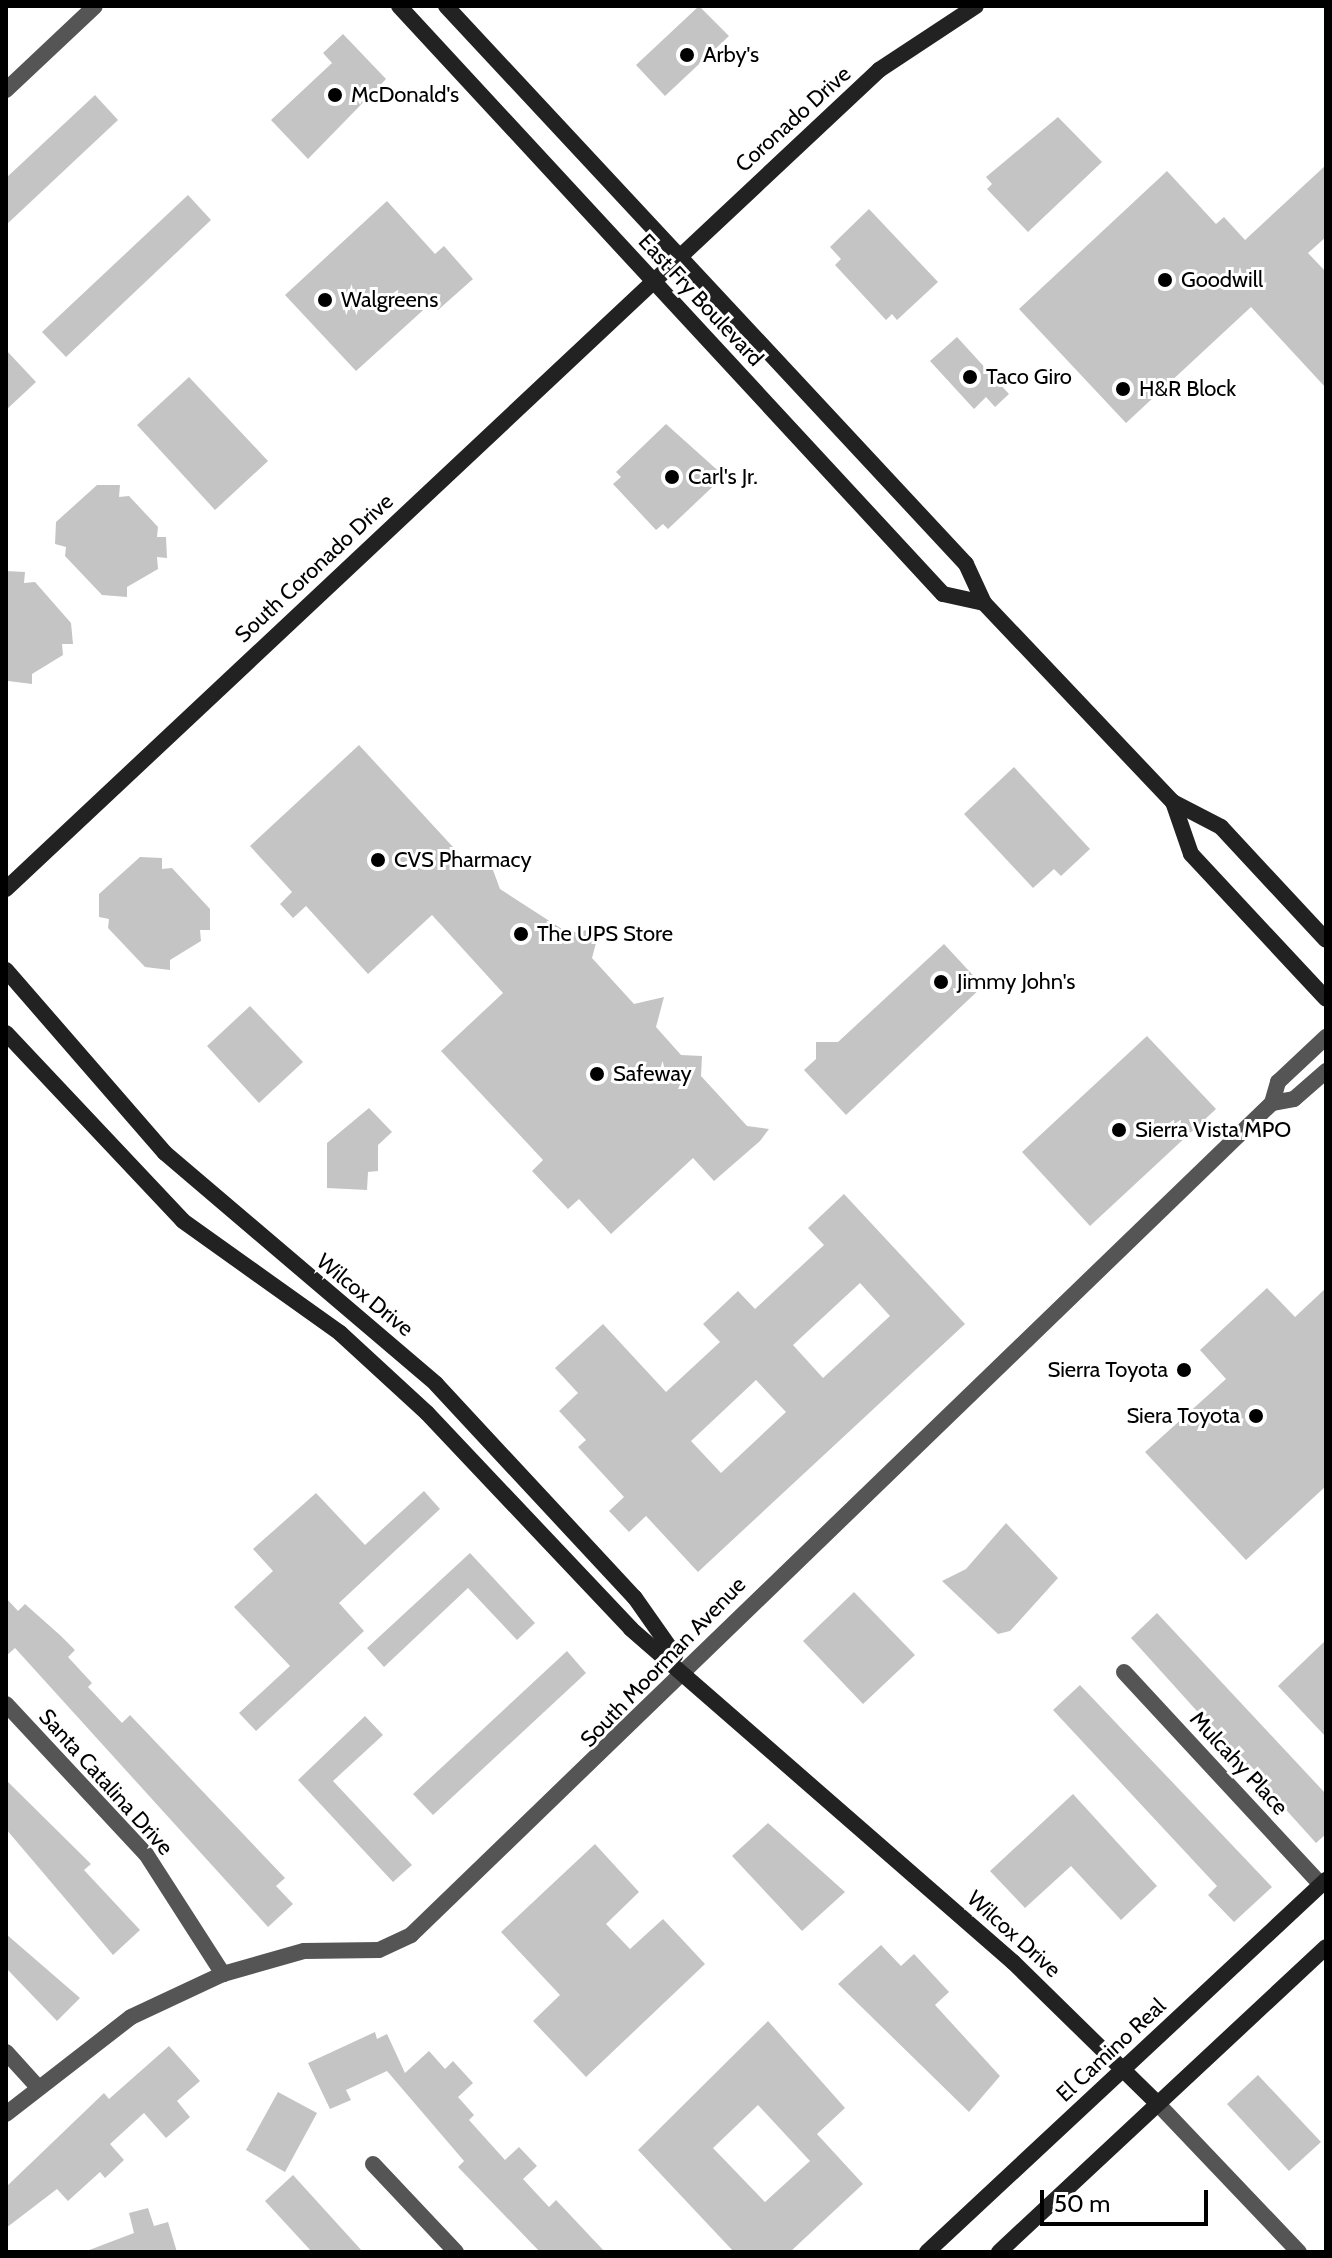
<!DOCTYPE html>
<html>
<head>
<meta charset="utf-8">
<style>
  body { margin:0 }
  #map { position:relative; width:1332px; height:2258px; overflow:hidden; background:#fff; font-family:Cabin,sans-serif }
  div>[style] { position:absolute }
  .building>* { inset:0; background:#c4c4c4 }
  .street>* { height:16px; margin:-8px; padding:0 8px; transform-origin:8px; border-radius:8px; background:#555 }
  .secondary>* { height:16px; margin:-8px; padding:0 8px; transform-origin:8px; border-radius:8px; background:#222 }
  .dots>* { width:22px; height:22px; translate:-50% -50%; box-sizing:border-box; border:4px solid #fff; border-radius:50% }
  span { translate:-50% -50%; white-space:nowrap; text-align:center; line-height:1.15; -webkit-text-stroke:6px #fff; paint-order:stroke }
  .poi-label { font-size:22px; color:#000 }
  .left { translate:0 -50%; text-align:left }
  .right { translate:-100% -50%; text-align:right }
  .street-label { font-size:22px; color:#000 }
  .frame { position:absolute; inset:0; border:8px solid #000; pointer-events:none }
  .scale { position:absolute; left:1040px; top:2190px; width:168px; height:36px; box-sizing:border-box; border:4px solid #000; border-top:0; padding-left:10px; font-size:24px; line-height:28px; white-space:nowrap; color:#000; -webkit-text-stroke:6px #fff; paint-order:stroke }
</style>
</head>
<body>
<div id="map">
  <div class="building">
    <div style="clip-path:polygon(699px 6px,729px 36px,665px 96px,636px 65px)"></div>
    <div style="clip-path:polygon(343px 34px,386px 79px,308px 159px,271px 120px,332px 63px,323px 53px)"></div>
    <div style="clip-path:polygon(95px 95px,118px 120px,6px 225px,6px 178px)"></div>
    <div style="clip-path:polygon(1058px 117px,1102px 162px,1028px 232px,987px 189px,992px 184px,986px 177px)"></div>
    <div style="clip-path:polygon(1326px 165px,1326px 237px,1308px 253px,1326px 272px,1326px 388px,1251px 307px,1126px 423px,1019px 309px,1167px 171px,1216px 224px,1224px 217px,1245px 240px)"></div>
    <div style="clip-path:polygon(188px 195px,211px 220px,66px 357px,42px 332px)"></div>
    <div style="clip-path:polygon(387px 201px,435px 254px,444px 246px,473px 279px,438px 310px,431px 303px,356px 371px,285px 295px)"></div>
    <div style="clip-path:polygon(869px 209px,938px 282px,897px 320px,892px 314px,886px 320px,835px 265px,841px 259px,830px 247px)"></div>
    <div style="clip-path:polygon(957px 337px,1009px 394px,995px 407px,986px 397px,974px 409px,930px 361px)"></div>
    <div style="clip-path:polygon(6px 350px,36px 382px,6px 410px)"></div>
    <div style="clip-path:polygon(189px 377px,268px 461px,215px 510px,137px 425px)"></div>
    <div style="clip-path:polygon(666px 424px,724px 476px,668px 529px,663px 524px,656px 530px,613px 484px,621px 477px,616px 472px)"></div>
    <div style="clip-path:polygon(97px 485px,120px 485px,119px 497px,129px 496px,158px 527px,157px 537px,166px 537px,167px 558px,157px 557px,158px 569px,127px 587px,127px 597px,102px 595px,65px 556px,66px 547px,55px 544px,56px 522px)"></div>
    <div style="clip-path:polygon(6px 571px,25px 572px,24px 583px,35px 582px,71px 623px,73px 644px,62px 644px,63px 655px,32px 674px,32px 684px,8px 681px,6px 673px)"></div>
    <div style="clip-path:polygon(359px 745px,464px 859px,490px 862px,500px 889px,568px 933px,600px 928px,592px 958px,634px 1004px,664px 997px,656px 1027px,681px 1055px,702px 1056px,701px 1076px,747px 1126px,769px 1129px,760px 1141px,714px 1181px,693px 1158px,611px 1234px,579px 1199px,568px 1209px,532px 1171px,543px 1160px,441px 1051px,503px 993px,432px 915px,368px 974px,306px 906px,293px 918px,280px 904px,292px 892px,250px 846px)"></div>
    <div style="clip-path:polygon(1014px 767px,1090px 849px,1061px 876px,1054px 869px,1033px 888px,964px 814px)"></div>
    <div style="clip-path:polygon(140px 857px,162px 858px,162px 869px,172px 868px,210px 909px,210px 930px,200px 930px,201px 941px,170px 960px,170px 970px,145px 967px,108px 928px,109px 919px,99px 917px,99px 894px)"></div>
    <div style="clip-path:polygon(944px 944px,983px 986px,846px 1115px,804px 1070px,816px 1059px,816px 1042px,838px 1042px)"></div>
    <div style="clip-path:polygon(250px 1006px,303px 1062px,259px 1103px,207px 1046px)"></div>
    <div style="clip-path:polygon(1147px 1036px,1216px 1109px,1090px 1226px,1022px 1152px)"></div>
    <div style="clip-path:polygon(369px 1108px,392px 1132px,378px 1145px,378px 1171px,368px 1172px,367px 1190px,327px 1188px,327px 1143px)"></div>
    <div style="clip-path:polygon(evenodd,844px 1194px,965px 1324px,698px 1572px,646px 1516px,629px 1532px,609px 1511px,624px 1497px,578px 1447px,586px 1440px,559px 1411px,578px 1393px,555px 1368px,603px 1324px,666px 1392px,720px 1342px,703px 1324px,738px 1291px,755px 1309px,824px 1245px,808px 1228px,844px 1194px,860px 1283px,890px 1316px,823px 1378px,793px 1345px,860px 1283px,844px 1194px,756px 1380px,786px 1412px,721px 1473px,691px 1441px,756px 1380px)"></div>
    <div style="clip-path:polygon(1267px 1288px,1295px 1317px,1326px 1288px,1326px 1486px,1246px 1560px,1145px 1452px,1226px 1379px,1200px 1350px)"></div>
    <div style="clip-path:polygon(424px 1491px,440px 1509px,339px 1603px,364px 1631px,256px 1731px,239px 1713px,290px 1666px,234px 1607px,273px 1571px,253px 1549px,316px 1493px,365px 1545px)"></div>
    <div style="clip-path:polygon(1006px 1523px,1058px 1578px,1010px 1631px,998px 1634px,942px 1581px,966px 1569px)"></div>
    <div style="clip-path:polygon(470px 1553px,535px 1623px,517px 1640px,468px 1588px,384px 1667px,367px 1648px)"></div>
    <div style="clip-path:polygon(854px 1592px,915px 1655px,863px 1704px,803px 1641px)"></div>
    <div style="clip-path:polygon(6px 1598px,18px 1611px,25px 1604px,61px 1636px,75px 1650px,68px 1657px,92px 1683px,88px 1687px,122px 1723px,130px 1715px,285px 1878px,276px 1886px,293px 1904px,268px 1927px,15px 1648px,6px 1656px)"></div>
    <div style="clip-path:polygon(1157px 1613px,1326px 1794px,1326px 1834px,1316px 1843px,1131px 1638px)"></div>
    <div style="clip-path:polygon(1326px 1640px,1326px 1737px,1278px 1686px)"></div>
    <div style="clip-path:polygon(567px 1651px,586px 1673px,433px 1815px,413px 1794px)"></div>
    <div style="clip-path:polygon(1080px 1685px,1272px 1887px,1234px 1922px,1208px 1895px,1217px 1886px,1053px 1710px)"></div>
    <div style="clip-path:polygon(365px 1716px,383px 1735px,333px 1781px,412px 1865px,393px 1882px,298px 1780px)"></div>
    <div style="clip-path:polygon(6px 1780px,91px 1864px,84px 1870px,140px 1930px,113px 1955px,6px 1829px)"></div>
    <div style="clip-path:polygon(1073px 1794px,1157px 1886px,1121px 1920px,1071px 1866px,1025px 1908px,990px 1871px)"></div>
    <div style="clip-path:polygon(768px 1823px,845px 1892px,802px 1931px,732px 1856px)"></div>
    <div style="clip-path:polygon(595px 1844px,639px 1892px,606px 1924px,630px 1949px,663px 1919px,705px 1964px,586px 2077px,533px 2021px,560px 1995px,501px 1932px)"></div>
    <div style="clip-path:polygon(6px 1934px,80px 1998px,57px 2021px,6px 1968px)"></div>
    <div style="clip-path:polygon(881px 1945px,901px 1966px,914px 1954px,949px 1992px,935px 2005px,1000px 2076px,969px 2112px,838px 1984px)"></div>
    <div style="clip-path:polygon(evenodd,768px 2021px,845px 2108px,817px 2134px,863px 2184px,790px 2252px,734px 2252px,638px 2150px,768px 2021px,758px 2105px,810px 2161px,765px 2202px,713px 2148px,758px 2105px)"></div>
    <div style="clip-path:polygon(375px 2032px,377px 2039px,387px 2034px,405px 2073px,429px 2051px,445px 2069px,453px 2061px,473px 2083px,458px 2097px,474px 2115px,469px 2120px,505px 2160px,519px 2147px,537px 2166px,523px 2179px,549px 2207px,556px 2200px,605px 2252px,540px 2252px,458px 2167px,464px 2161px,387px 2071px,346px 2090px,351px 2100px,330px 2109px,308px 2063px)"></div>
    <div style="clip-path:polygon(169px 2046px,200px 2081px,177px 2101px,190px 2117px,166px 2138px,144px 2113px,110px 2144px,124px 2160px,105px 2178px,100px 2172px,68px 2201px,57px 2189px,6px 2228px,6px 2187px,104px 2093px,109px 2099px)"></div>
    <div style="clip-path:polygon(1258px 2075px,1321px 2142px,1289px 2171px,1227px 2104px)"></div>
    <div style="clip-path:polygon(278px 2092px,317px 2113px,285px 2172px,246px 2150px)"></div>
    <div style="clip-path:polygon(293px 2175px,363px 2252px,312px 2252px,265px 2201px)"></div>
    <div style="clip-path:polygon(148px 2208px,154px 2226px,168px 2222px,177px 2252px,84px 2252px,134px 2233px,129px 2213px)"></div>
  </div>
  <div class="street">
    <div style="left:6px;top:90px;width:122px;rotate:-43.3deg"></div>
    <div style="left:1272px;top:1103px;width:22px;rotate:-10deg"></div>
    <div style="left:1294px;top:1099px;width:43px;rotate:-41.2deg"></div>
    <div style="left:1124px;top:1672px;width:290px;rotate:47.2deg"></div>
    <div style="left:6px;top:1704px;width:205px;rotate:47deg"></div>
    <div style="left:146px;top:1854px;width:143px;rotate:57.3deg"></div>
    <div style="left:6px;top:2052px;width:45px;rotate:47.7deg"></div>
    <div style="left:1157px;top:2103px;width:206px;rotate:46.4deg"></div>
    <div style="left:6px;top:2114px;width:158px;rotate:-37.8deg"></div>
    <div style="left:131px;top:2017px;width:102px;rotate:-25.1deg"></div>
    <div style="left:223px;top:1974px;width:84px;rotate:-15.9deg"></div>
    <div style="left:304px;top:1951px;width:75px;rotate:-0.8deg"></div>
    <div style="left:379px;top:1950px;width:35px;rotate:-25deg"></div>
    <div style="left:411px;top:1935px;width:1197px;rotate:-44.02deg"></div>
    <div style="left:1272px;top:1103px;width:22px;rotate:-74deg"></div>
    <div style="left:1278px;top:1082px;width:66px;rotate:-43.2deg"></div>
    <div style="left:373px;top:2164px;width:121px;rotate:46.7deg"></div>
  </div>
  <div class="secondary">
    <div style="left:399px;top:6px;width:801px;rotate:47.23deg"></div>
    <div style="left:943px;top:594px;width:42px;rotate:12.4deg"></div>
    <div style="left:446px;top:6px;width:763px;rotate:47.02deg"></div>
    <div style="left:966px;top:564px;width:43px;rotate:65.2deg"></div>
    <div style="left:984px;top:603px;width:274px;rotate:46.5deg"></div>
    <div style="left:1173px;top:802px;width:54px;rotate:27.5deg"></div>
    <div style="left:1221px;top:827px;width:154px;rotate:47.1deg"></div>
    <div style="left:1173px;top:802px;width:55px;rotate:70.9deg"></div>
    <div style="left:1191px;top:854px;width:198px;rotate:47deg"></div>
    <div style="left:6px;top:889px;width:1197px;rotate:-43.17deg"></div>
    <div style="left:879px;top:70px;width:116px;rotate:-33.4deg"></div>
    <div style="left:6px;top:970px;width:242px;rotate:49deg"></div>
    <div style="left:165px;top:1153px;width:356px;rotate:40.4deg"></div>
    <div style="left:436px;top:1384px;width:292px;rotate:47.1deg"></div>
    <div style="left:635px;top:1598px;width:70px;rotate:54.9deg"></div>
    <div style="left:6px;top:1033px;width:258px;rotate:46.7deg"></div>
    <div style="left:183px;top:1221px;width:193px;rotate:35.5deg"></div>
    <div style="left:340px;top:1333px;width:118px;rotate:42.6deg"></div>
    <div style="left:427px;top:1413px;width:297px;rotate:46.6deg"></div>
    <div style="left:631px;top:1629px;width:507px;rotate:41.08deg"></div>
    <div style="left:1013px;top:1962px;width:202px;rotate:44.4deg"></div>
    <div style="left:927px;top:2252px;width:546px;rotate:-42.99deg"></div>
    <div style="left:999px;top:2252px;width:447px;rotate:-43deg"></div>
  </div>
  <div class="dots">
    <div style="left:687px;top:55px;background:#000"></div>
    <div style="left:335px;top:95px;background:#000"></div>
    <div style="left:1165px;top:280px;background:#000"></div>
    <div style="left:325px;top:300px;background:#000"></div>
    <div style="left:970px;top:377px;background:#000"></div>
    <div style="left:1123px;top:389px;background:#000"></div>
    <div style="left:672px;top:477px;background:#000"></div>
    <div style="left:378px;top:860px;background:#000"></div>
    <div style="left:521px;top:934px;background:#000"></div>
    <div style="left:941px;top:982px;background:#000"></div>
    <div style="left:597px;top:1074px;background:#000"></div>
    <div style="left:1119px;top:1130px;background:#000"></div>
    <div style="left:1184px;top:1370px;background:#000"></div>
    <div style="left:1256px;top:1416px;background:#000"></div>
  </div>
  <div class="poi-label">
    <span class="left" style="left:703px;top:55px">Arby's</span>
    <span class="left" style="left:351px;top:95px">McDonald's</span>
    <span class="left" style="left:1181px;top:280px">Goodwill</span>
    <span class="left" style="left:341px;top:300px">Walgreens</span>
    <span class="left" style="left:986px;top:377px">Taco Giro</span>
    <span class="left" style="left:1139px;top:389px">H&amp;R Block</span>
    <span class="left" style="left:688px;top:477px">Carl's Jr.</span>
    <span class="left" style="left:394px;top:860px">CVS Pharmacy</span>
    <span class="left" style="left:537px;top:934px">The UPS Store</span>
    <span class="left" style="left:957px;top:982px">Jimmy John's</span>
    <span class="left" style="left:613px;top:1074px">Safeway</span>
    <span class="left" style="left:1135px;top:1130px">Sierra Vista MPO</span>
    <span class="right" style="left:1168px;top:1370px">Sierra Toyota</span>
    <span class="right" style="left:1240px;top:1416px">Siera Toyota</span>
  </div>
  <div class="street-label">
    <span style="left:793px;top:119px;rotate:-42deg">Coronado Drive</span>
    <span style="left:701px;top:300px;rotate:47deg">East Fry Boulevard</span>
    <span style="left:314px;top:568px;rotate:-43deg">South Coronado Drive</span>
    <span style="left:365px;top:1295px;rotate:39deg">Wilcox Drive</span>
    <span style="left:663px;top:1662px;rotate:-46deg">South Moorman Avenue</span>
    <span style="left:1239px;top:1763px;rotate:47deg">Mulcahy Place</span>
    <span style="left:106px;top:1782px;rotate:48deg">Santa Catalina Drive</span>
    <span style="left:1014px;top:1934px;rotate:42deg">Wilcox Drive</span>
    <span style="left:1111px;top:2050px;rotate:-43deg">El Camino Real</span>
  </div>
  <div class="frame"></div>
  <div class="scale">50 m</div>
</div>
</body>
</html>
